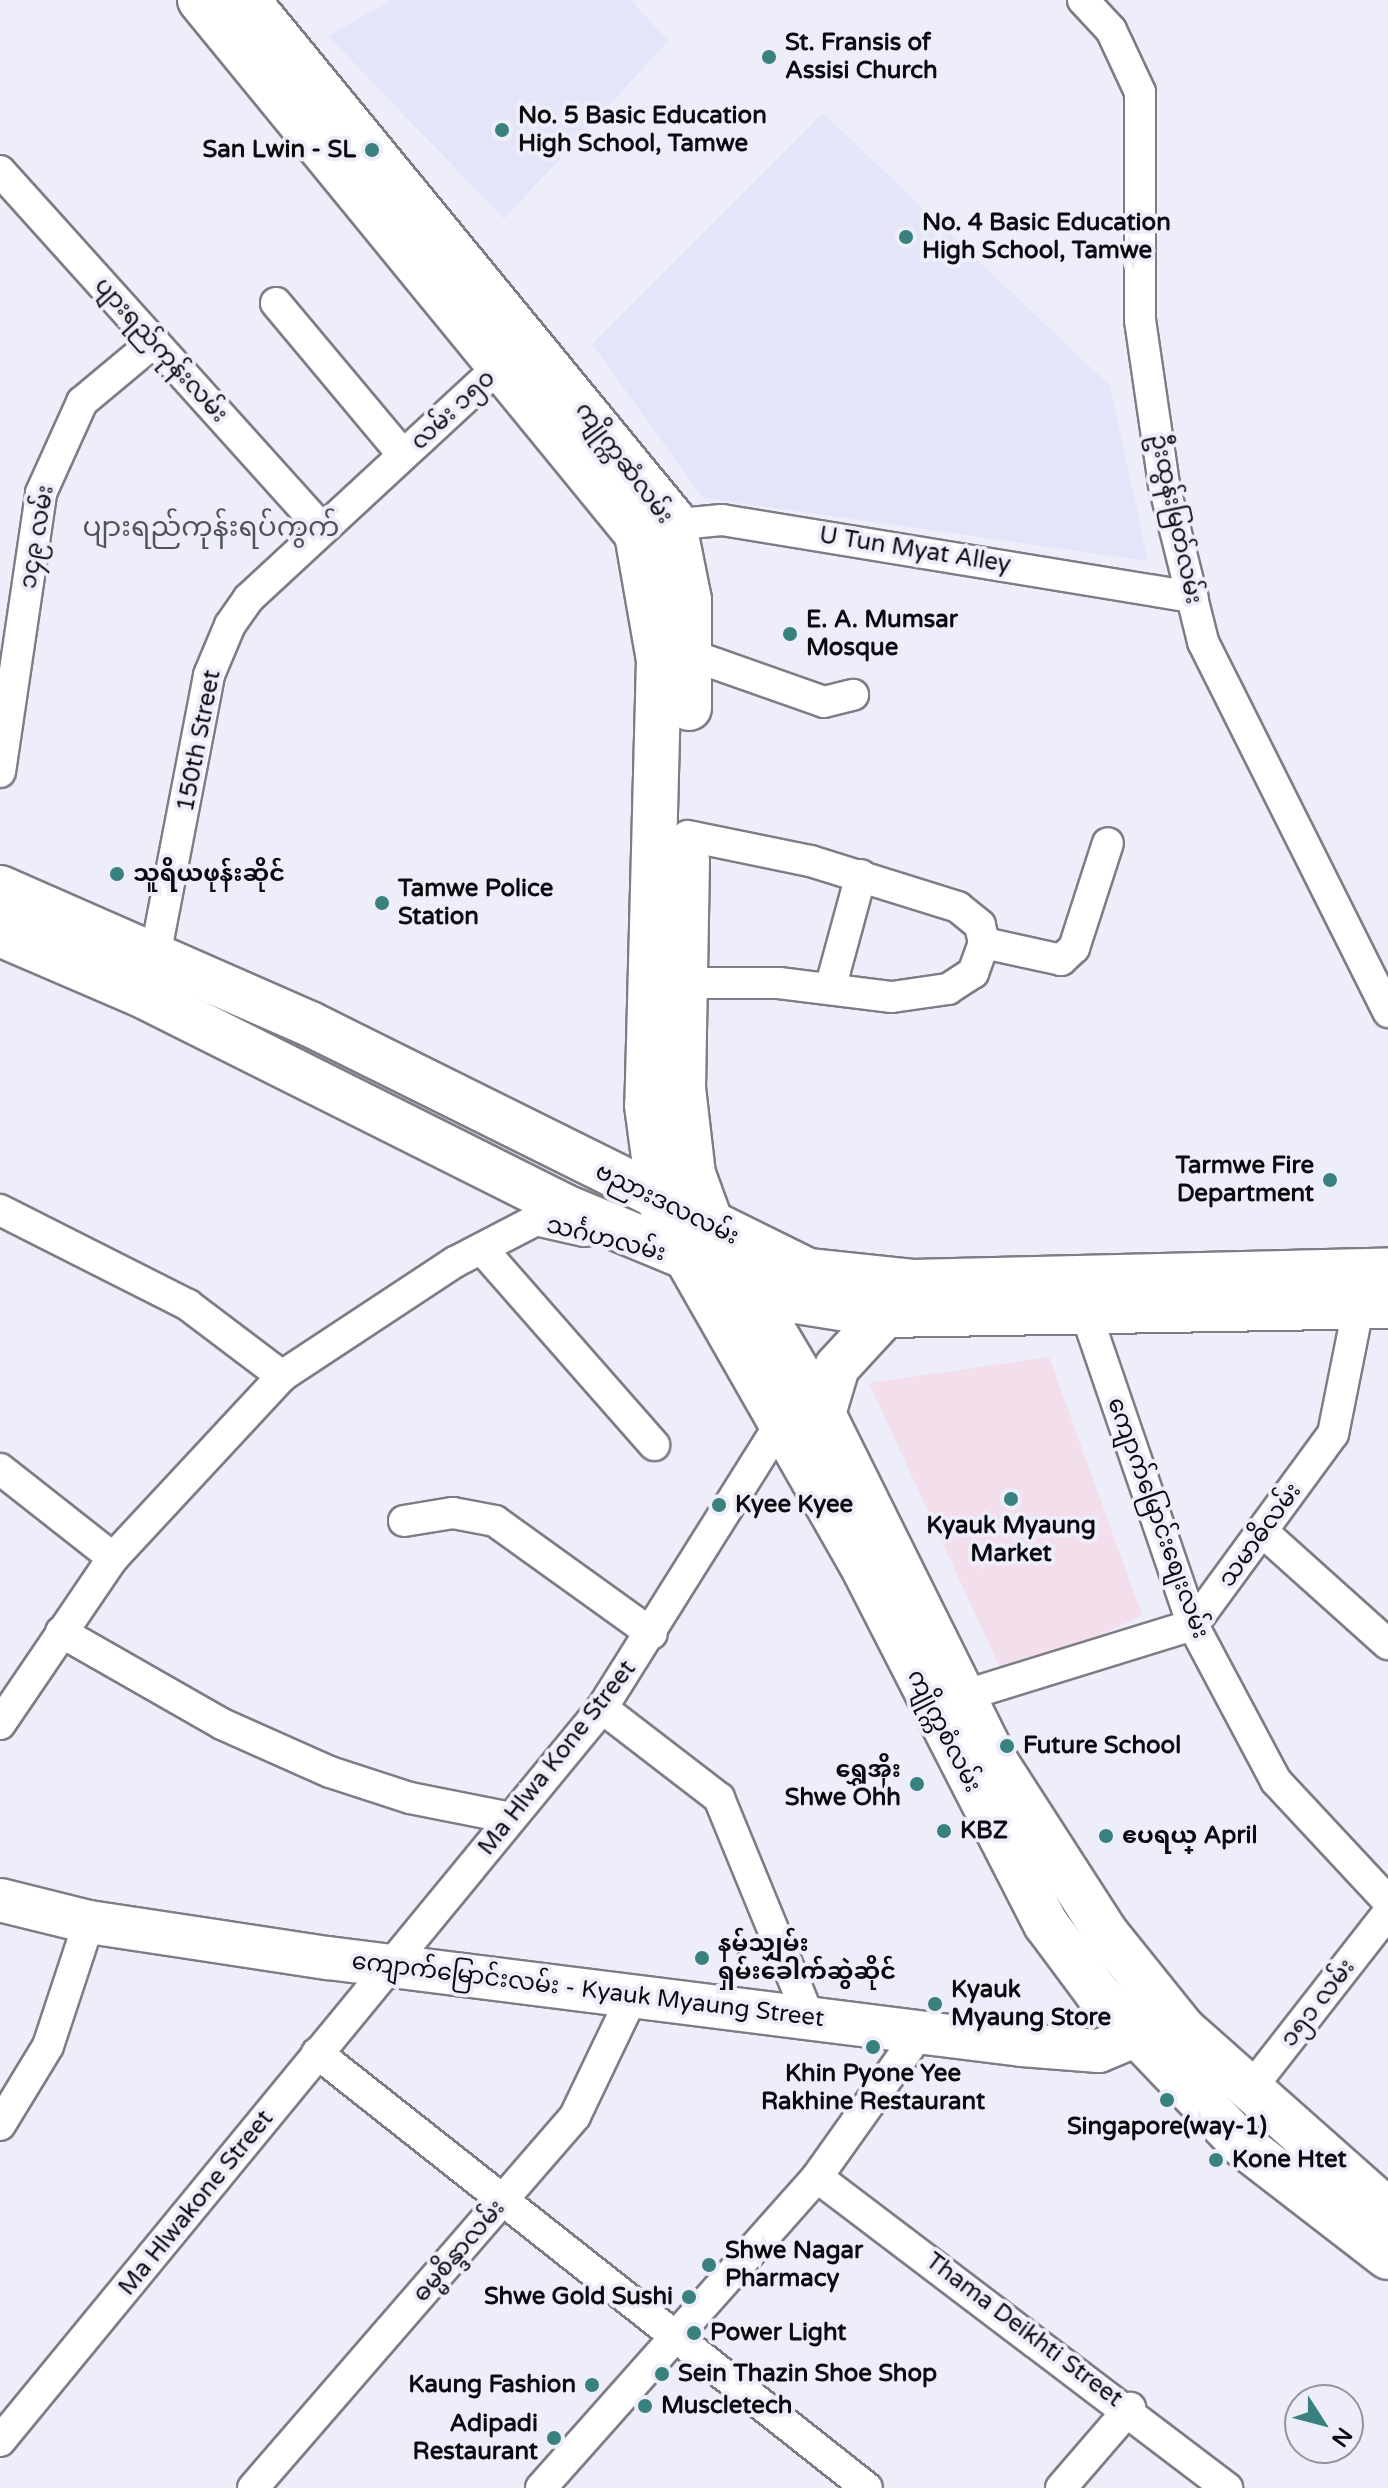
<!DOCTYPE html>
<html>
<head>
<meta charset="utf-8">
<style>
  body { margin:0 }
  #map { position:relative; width:1388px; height:2488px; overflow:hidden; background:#edeef9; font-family:"Varela Round","Noto Sans Myanmar",sans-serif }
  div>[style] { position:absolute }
  .commercial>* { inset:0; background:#f3deec }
  .built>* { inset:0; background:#e4e5f8 }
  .roads { filter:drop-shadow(2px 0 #7d7d87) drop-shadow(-2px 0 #7d7d87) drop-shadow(0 2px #7d7d87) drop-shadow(0 -2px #7d7d87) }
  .street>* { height:30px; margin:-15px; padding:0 15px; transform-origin:15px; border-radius:15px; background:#fff }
  .secondary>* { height:42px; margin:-21px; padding:0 21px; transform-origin:21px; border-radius:21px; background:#fff }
  .primary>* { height:44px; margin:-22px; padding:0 22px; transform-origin:22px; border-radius:22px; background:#fff }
  .dots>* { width:22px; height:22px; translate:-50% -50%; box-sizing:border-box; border:4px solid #edeef9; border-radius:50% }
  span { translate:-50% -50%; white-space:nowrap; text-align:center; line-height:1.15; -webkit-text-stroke:8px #edeef9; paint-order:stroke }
  .poi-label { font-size:24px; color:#0c0c10; font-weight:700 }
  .left { translate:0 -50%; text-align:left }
  .right { translate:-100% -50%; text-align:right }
  .street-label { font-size:24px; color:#0c0c10 }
  .quarter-label { font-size:28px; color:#51525b }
  .north { position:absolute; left:1284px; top:2384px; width:80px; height:80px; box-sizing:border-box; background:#edeef9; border:2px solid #93949c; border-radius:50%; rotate:126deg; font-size:22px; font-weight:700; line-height:32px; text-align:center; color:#0c0c10 }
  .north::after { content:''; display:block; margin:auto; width:28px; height:36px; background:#38817f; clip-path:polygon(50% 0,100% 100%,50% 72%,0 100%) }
</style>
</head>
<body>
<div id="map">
  <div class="commercial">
    <div style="clip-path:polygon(1049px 1357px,1142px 1615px,1006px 1681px,869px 1383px)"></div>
  </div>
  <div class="built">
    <div style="clip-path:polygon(391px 0,631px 0,668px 41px,504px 219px,328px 36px)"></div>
    <div style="clip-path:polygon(823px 113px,1110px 386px,1148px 561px,703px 498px,592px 344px)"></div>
  </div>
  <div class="roads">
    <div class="street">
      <div style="left:1083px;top:0;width:41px;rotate:47deg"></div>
      <div style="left:1111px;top:30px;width:68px;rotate:64.9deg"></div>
      <div style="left:1140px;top:92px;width:228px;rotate:90deg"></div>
      <div style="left:1140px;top:320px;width:167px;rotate:81.7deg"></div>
      <div style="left:1164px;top:485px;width:162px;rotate:76deg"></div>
      <div style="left:1203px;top:642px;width:414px;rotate:63.4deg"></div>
      <div style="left:0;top:171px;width:482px;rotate:48deg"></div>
      <div style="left:276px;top:303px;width:198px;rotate:50.1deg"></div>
      <div style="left:658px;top:526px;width:64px;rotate:-5.4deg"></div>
      <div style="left:722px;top:520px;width:477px;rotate:9.3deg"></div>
      <div style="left:688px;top:654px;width:144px;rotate:19.4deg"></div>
      <div style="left:824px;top:702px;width:30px;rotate:-14deg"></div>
      <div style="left:0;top:772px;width:282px;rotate:-81.6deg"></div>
      <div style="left:41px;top:493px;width:100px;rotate:-65.7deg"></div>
      <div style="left:82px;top:402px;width:94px;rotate:-39.8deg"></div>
      <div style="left:984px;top:943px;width:79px;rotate:12.4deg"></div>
      <div style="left:1061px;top:960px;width:18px;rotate:-43deg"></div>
      <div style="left:1074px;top:948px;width:110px;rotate:-72.1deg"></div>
      <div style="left:155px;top:956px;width:286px;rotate:-79.1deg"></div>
      <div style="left:209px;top:675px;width:54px;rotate:-67.2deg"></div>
      <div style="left:230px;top:625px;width:32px;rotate:-55deg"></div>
      <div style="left:248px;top:599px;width:346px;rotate:-42.8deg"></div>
      <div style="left:683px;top:983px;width:96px"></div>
      <div style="left:779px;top:983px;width:114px;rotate:7.1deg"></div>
      <div style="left:892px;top:997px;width:57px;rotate:-8.1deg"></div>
      <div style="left:948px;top:989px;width:30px;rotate:-33deg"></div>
      <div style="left:973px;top:973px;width:32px;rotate:-70deg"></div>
      <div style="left:984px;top:943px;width:18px;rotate:-103deg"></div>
      <div style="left:980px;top:925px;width:28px;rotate:-141deg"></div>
      <div style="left:958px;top:907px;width:155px;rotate:-162.7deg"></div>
      <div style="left:810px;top:861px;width:125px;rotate:-168.4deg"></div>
      <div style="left:830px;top:989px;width:118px;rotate:-74.8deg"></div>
      <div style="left:0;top:1210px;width:211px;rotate:26.8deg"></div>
      <div style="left:188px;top:1305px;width:118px;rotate:37.1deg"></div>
      <div style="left:482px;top:1249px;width:261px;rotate:48.7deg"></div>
      <div style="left:1087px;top:1316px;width:327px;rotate:71.1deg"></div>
      <div style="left:1193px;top:1625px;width:177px;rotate:62deg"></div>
      <div style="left:1276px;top:1781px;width:164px;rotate:47deg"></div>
      <div style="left:0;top:1469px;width:144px;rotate:38.2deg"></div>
      <div style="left:404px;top:1521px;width:50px;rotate:-9.3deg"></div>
      <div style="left:453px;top:1513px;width:43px;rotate:10.8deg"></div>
      <div style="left:495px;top:1521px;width:193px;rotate:35.7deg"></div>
      <div style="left:1263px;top:1532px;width:168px;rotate:41.9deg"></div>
      <div style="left:61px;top:1632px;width:185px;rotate:29.7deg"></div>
      <div style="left:222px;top:1724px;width:118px;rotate:24deg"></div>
      <div style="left:330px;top:1772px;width:84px;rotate:18deg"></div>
      <div style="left:410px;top:1798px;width:103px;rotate:11.2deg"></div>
      <div style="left:963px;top:1696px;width:241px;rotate:-17.2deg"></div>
      <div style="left:1193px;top:1625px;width:237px;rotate:-53.8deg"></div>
      <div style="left:1333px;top:1434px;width:148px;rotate:-78.7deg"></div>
      <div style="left:602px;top:1708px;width:148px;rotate:37.6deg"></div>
      <div style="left:719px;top:1798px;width:235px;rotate:67.7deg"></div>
      <div style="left:0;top:1724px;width:201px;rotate:-55.8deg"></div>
      <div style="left:113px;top:1558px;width:248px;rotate:-47.1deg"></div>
      <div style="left:282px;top:1376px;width:207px;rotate:-33.4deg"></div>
      <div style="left:455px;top:1262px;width:91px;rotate:-27.4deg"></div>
      <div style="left:536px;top:1220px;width:50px;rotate:12.7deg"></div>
      <div style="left:317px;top:2053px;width:701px;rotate:38.34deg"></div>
      <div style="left:1248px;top:2092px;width:227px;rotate:-52deg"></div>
      <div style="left:0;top:2125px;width:92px;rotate:-58.7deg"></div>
      <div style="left:48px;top:2046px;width:131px;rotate:-71.7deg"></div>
      <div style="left:817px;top:2177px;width:515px;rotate:37.18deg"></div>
      <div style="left:0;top:2441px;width:949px;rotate:-50.6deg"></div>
      <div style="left:602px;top:1708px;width:341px;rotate:-57.9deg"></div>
      <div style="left:253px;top:2488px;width:492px;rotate:-49.1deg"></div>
      <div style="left:575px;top:2116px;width:136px;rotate:-64.4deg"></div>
      <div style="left:541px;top:2488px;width:416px;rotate:-48.4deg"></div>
      <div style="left:817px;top:2177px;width:174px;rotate:-54.6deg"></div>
      <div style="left:1061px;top:2488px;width:106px;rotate:-49.2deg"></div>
    </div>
    <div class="secondary">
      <div style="left:0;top:1900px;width:92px;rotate:13.9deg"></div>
      <div style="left:89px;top:1922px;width:242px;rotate:8.6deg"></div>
      <div style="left:328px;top:1958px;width:699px;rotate:7.15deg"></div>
      <div style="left:1022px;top:2045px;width:77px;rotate:4.5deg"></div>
      <div style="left:1099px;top:2051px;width:41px;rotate:-22.8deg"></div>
      <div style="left:1137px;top:2035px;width:35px;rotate:-41deg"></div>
    </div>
    <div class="primary">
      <div style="left:200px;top:0;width:690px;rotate:50.7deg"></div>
      <div style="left:637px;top:534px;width:128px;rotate:80.1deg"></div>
      <div style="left:659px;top:660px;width:445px;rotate:91.5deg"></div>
      <div style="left:647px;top:1105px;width:98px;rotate:82.4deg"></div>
      <div style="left:660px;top:1202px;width:64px;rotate:64.2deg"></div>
      <div style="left:688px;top:1260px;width:347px;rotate:60.3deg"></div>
      <div style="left:860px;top:1561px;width:408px;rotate:62.9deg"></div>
      <div style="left:1046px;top:1924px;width:87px;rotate:53.4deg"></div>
      <div style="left:1098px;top:1994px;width:209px;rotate:46.2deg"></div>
      <div style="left:1243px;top:2145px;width:183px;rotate:37.7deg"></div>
      <div style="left:247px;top:0;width:672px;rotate:50.67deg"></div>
      <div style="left:673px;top:520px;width:82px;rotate:78.7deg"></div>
      <div style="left:689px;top:600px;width:108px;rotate:90deg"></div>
      <div style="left:687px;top:860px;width:228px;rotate:91deg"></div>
      <div style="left:683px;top:1088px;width:87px;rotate:83.4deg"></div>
      <div style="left:693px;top:1174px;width:59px;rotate:70deg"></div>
      <div style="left:713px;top:1229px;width:215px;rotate:59.3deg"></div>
      <div style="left:823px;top:1414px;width:387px;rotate:63.6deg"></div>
      <div style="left:995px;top:1761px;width:203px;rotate:57.2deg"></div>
      <div style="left:1105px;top:1932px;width:124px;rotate:51.2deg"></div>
      <div style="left:1183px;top:2029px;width:274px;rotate:41.6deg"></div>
      <div style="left:0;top:888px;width:339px;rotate:23.7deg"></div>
      <div style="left:310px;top:1024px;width:556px;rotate:26.38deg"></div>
      <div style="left:808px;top:1271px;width:105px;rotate:6deg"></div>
      <div style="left:912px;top:1282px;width:476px;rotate:-1.4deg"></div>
      <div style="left:0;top:934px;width:157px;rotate:23.3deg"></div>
      <div style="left:144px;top:996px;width:469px;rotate:26.6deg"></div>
      <div style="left:563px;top:1206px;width:246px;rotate:22.5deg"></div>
      <div style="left:790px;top:1300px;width:96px;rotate:9deg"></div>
      <div style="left:885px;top:1315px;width:503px;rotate:-1.03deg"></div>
      <div style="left:823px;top:1414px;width:49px;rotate:-73.4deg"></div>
      <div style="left:837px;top:1367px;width:71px;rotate:-47.3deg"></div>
    </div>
  </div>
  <div class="dots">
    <div style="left:769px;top:57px;background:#38817f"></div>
    <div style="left:502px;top:130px;background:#38817f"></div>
    <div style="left:372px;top:150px;background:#38817f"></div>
    <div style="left:906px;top:237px;background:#38817f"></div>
    <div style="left:790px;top:634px;background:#38817f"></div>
    <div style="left:117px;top:874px;background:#38817f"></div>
    <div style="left:382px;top:903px;background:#38817f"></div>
    <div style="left:1330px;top:1180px;background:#38817f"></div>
    <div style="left:1011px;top:1499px;background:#38817f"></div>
    <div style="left:719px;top:1505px;background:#38817f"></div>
    <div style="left:1007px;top:1746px;background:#38817f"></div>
    <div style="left:917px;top:1784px;background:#38817f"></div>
    <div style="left:944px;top:1831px;background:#38817f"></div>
    <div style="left:1106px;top:1836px;background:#38817f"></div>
    <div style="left:702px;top:1958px;background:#38817f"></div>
    <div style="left:935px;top:2004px;background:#38817f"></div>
    <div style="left:873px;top:2047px;background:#38817f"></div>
    <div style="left:1167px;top:2100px;background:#38817f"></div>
    <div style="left:1216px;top:2160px;background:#38817f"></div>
    <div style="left:709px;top:2265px;background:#38817f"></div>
    <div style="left:689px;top:2297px;background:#38817f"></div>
    <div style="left:694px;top:2333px;background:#38817f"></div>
    <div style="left:662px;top:2374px;background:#38817f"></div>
    <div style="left:592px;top:2385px;background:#38817f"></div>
    <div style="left:645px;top:2406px;background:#38817f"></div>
    <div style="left:554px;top:2438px;background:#38817f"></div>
  </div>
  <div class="poi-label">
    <span class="left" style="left:785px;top:57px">St. Fransis of<br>Assisi Church</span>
    <span class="left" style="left:518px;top:130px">No. 5 Basic Education<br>High School, Tamwe</span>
    <span class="right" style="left:356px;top:150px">San Lwin - SL</span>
    <span class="left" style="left:922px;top:237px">No. 4 Basic Education<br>High School, Tamwe</span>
    <span class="left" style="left:806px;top:634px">E. A. Mumsar<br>Mosque</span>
    <span class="left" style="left:133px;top:874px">သူရိယဖုန်းဆိုင်</span>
    <span class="left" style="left:398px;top:903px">Tamwe Police<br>Station</span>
    <span class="right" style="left:1314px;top:1180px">Tarmwe Fire<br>Department</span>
    <span class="left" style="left:735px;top:1505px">Kyee Kyee</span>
    <span style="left:1011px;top:1540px">Kyauk Myaung<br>Market</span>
    <span class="left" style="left:1023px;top:1746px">Future School</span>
    <span class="right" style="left:901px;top:1784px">ရွှေအိုး<br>Shwe Ohh</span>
    <span class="left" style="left:960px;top:1831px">KBZ</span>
    <span class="left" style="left:1122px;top:1836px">ဧပရယ္ April</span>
    <span class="left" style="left:718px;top:1958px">နမ့်သျှမ်း<br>ရှမ်းခေါက်ဆွဲဆိုင်</span>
    <span class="left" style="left:951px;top:2004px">Kyauk<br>Myaung Store</span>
    <span style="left:873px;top:2088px">Khin Pyone Yee<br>Rakhine Restaurant</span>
    <span style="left:1167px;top:2127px">Singapore(way-1)</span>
    <span class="left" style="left:1232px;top:2160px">Kone Htet</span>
    <span class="left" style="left:725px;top:2265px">Shwe Nagar<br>Pharmacy</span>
    <span class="right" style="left:673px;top:2297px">Shwe Gold Sushi</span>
    <span class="left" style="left:710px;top:2333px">Power Light</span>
    <span class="left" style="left:678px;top:2374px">Sein Thazin Shoe Shop</span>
    <span class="right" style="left:576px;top:2385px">Kaung Fashion</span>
    <span class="left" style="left:661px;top:2406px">Muscletech</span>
    <span class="right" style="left:538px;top:2438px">Adipadi<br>Restaurant</span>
  </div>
  <div class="street-label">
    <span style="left:161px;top:350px;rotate:48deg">ပျားရည်ကုန်းလမ်း</span>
    <span style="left:453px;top:410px;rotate:-43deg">လမ်း ၁၅၀</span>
    <span style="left:624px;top:463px;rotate:53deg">ကျိုက္ကဆံလမ်း</span>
    <span style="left:1176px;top:519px;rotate:78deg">ဦးထွန်းမြတ်လမ်း</span>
    <span style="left:37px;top:537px;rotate:-80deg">၁၄၉ လမ်း</span>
    <span style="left:915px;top:550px;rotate:9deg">U Tun Myat Alley</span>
    <span style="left:199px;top:741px;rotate:-79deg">150th Street</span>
    <span style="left:667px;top:1204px;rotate:26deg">ဗညားဒလလမ်း</span>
    <span style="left:606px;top:1239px;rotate:14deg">သင်္ဂဟလမ်း</span>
    <span style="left:1158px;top:1518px;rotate:70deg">ကျောက်မြောင်းစျေးလမ်း</span>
    <span style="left:1260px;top:1535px;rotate:-54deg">သမာဓိလမ်း</span>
    <span style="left:944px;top:1731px;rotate:63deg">ကျိုက္ကစံလမ်း</span>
    <span style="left:557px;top:1758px;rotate:-52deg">Ma Hlwa Kone Street</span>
    <span style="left:588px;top:1990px;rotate:7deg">ကျောက်မြောင်းလမ်း - Kyauk Myaung Street</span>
    <span style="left:1318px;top:2003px;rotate:-52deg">၁၅၁ လမ်း</span>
    <span style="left:196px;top:2203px;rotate:-51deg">Ma Hlwakone Street</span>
    <span style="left:459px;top:2251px;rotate:-49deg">ဓမ္မစိန္ဒာလမ်း</span>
    <span style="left:1024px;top:2330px;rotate:37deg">Thama Deikhti Street</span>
  </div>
  <div class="quarter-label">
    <span style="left:211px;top:527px">ပျားရည်ကုန်းရပ်ကွက်</span>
  </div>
  <div class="north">N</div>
</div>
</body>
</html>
